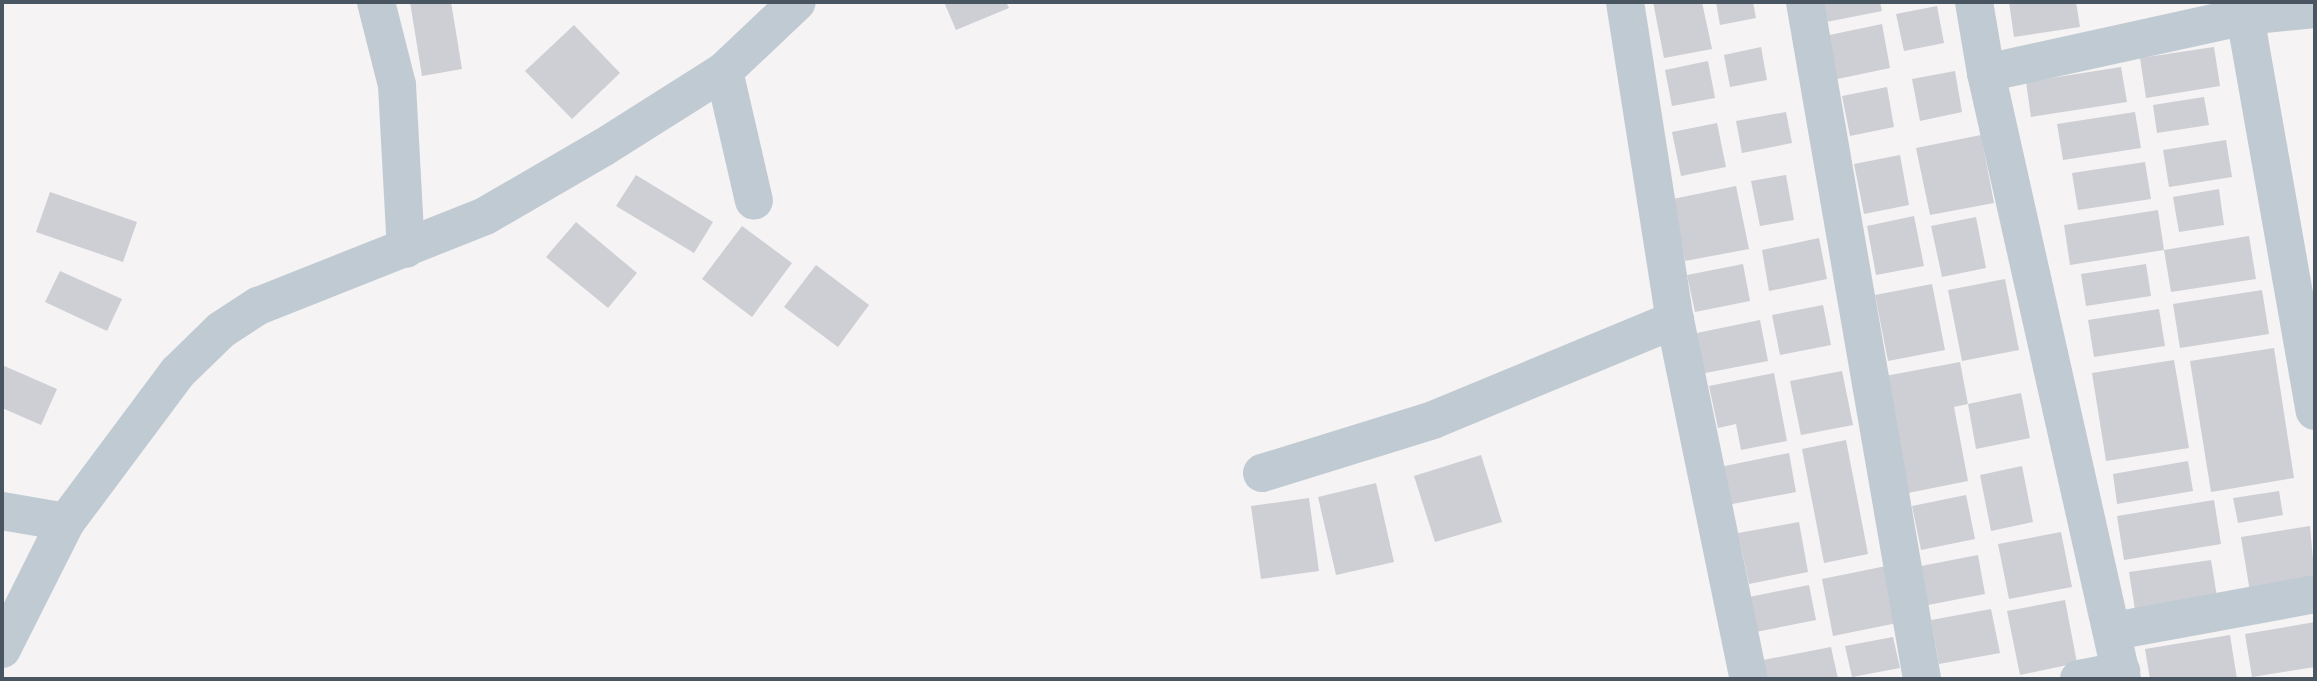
<!DOCTYPE html>
<html>
<head>
<meta charset="utf-8">
<style>
  body { margin:0 }
  #map { position:relative; width:2317px; height:681px; overflow:hidden; background:#f5f3f3; font-family:"Archivo Narrow",sans-serif }
  div>[style] { position:absolute }
  .building>* { inset:0; background:#cdcfd5 }
  .minor>* { height:38px; margin:-19px; padding:0 19px; transform-origin:19px; border-radius:19px; background:#c0cad2 }
  span { translate:-50% -50%; white-space:nowrap; text-align:center; line-height:1.15; -webkit-text-stroke:7px #fff; paint-order:stroke }
  .frame { position:absolute; inset:0; border:4px solid #495661; pointer-events:none }
</style>
</head>
<body>
<div id="map">
  <div class="building">
    <div style="clip-path:polygon(410px 2px,451px 2px,462px 69px,422px 76px)"></div>
    <div style="clip-path:polygon(944px 2px,1006px 2px,1009px 8px,956px 30px)"></div>
    <div style="clip-path:polygon(1653px 2px,1702px 2px,1712px 49px,1664px 58px)"></div>
    <div style="clip-path:polygon(1716px 2px,1753px 2px,1756px 18px,1720px 25px)"></div>
    <div style="clip-path:polygon(1812px 2px,1880px 2px,1882px 11px,1816px 24px)"></div>
    <div style="clip-path:polygon(2009px 2px,2076px 2px,2080px 27px,2014px 37px)"></div>
    <div style="clip-path:polygon(1937px 6px,1944px 43px,1904px 51px,1896px 14px)"></div>
    <div style="clip-path:polygon(1882px 24px,1890px 68px,1828px 81px,1820px 37px)"></div>
    <div style="clip-path:polygon(574px 25px,620px 73px,572px 119px,525px 71px)"></div>
    <div style="clip-path:polygon(1761px 47px,1767px 80px,1730px 87px,1724px 55px)"></div>
    <div style="clip-path:polygon(2214px 47px,2220px 86px,2146px 98px,2140px 58px)"></div>
    <div style="clip-path:polygon(1708px 61px,1715px 98px,1672px 106px,1665px 70px)"></div>
    <div style="clip-path:polygon(2121px 67px,2127px 102px,2031px 117px,2026px 82px)"></div>
    <div style="clip-path:polygon(1955px 71px,1962px 112px,1920px 121px,1912px 79px)"></div>
    <div style="clip-path:polygon(1887px 87px,1894px 127px,1850px 136px,1842px 96px)"></div>
    <div style="clip-path:polygon(2204px 97px,2209px 125px,2157px 133px,2153px 105px)"></div>
    <div style="clip-path:polygon(1786px 112px,1792px 143px,1742px 153px,1736px 121px)"></div>
    <div style="clip-path:polygon(2135px 112px,2141px 148px,2063px 160px,2057px 124px)"></div>
    <div style="clip-path:polygon(1717px 123px,1726px 167px,1681px 176px,1672px 132px)"></div>
    <div style="clip-path:polygon(1981px 135px,1994px 203px,1930px 215px,1916px 148px)"></div>
    <div style="clip-path:polygon(2226px 140px,2232px 177px,2169px 187px,2163px 150px)"></div>
    <div style="clip-path:polygon(1900px 155px,1909px 205px,1864px 214px,1854px 164px)"></div>
    <div style="clip-path:polygon(2145px 162px,2151px 199px,2078px 210px,2072px 173px)"></div>
    <div style="clip-path:polygon(636px 175px,713px 222px,694px 253px,616px 206px)"></div>
    <div style="clip-path:polygon(1786px 175px,1794px 220px,1760px 226px,1751px 181px)"></div>
    <div style="clip-path:polygon(1736px 186px,1749px 249px,1685px 261px,1673px 199px)"></div>
    <div style="clip-path:polygon(2219px 189px,2224px 225px,2179px 232px,2173px 197px)"></div>
    <div style="clip-path:polygon(50px 192px,137px 222px,123px 262px,36px 232px)"></div>
    <div style="clip-path:polygon(2158px 210px,2164px 250px,2070px 265px,2064px 225px)"></div>
    <div style="clip-path:polygon(1914px 216px,1924px 266px,1876px 275px,1867px 226px)"></div>
    <div style="clip-path:polygon(1976px 217px,1986px 268px,1942px 277px,1931px 226px)"></div>
    <div style="clip-path:polygon(576px 222px,637px 273px,608px 308px,546px 257px)"></div>
    <div style="clip-path:polygon(742px 226px,792px 263px,752px 317px,702px 279px)"></div>
    <div style="clip-path:polygon(2249px 236px,2256px 279px,2171px 292px,2164px 250px)"></div>
    <div style="clip-path:polygon(1819px 238px,1827px 279px,1769px 291px,1762px 250px)"></div>
    <div style="clip-path:polygon(1743px 264px,1750px 301px,1695px 312px,1687px 275px)"></div>
    <div style="clip-path:polygon(2146px 264px,2151px 296px,2086px 306px,2081px 274px)"></div>
    <div style="clip-path:polygon(816px 265px,869px 305px,838px 347px,784px 307px)"></div>
    <div style="clip-path:polygon(60px 271px,122px 299px,107px 331px,45px 302px)"></div>
    <div style="clip-path:polygon(2005px 279px,2019px 350px,1962px 361px,1948px 290px)"></div>
    <div style="clip-path:polygon(1932px 284px,1945px 350px,1888px 361px,1875px 295px)"></div>
    <div style="clip-path:polygon(2262px 290px,2269px 334px,2180px 348px,2173px 304px)"></div>
    <div style="clip-path:polygon(1823px 305px,1831px 345px,1780px 355px,1772px 315px)"></div>
    <div style="clip-path:polygon(2159px 309px,2165px 346px,2094px 357px,2088px 320px)"></div>
    <div style="clip-path:polygon(1760px 320px,1768px 361px,1700px 374px,1692px 334px)"></div>
    <div style="clip-path:polygon(2274px 348px,2294px 478px,2211px 492px,2190px 361px)"></div>
    <div style="clip-path:polygon(2174px 360px,2189px 448px,2106px 461px,2092px 373px)"></div>
    <div style="clip-path:polygon(1960px 362px,1968px 404px,1954px 407px,1968px 481px,1908px 493px,1885px 376px)"></div>
    <div style="clip-path:polygon(2px 365px,57px 389px,41px 425px,2px 408px)"></div>
    <div style="clip-path:polygon(1842px 371px,1853px 425px,1801px 435px,1790px 381px)"></div>
    <div style="clip-path:polygon(1774px 373px,1787px 441px,1741px 450px,1736px 424px,1718px 428px,1709px 386px)"></div>
    <div style="clip-path:polygon(2021px 393px,2030px 438px,1976px 449px,1968px 404px)"></div>
    <div style="clip-path:polygon(1846px 440px,1868px 554px,1824px 563px,1802px 449px)"></div>
    <div style="clip-path:polygon(1789px 453px,1796px 492px,1727px 505px,1720px 467px)"></div>
    <div style="clip-path:polygon(1481px 455px,1502px 522px,1435px 542px,1414px 476px)"></div>
    <div style="clip-path:polygon(2188px 461px,2193px 491px,2117px 504px,2113px 474px)"></div>
    <div style="clip-path:polygon(2022px 466px,2033px 522px,1991px 531px,1980px 475px)"></div>
    <div style="clip-path:polygon(1376px 483px,1394px 562px,1336px 575px,1318px 497px)"></div>
    <div style="clip-path:polygon(2279px 491px,2283px 515px,2238px 523px,2233px 498px)"></div>
    <div style="clip-path:polygon(1966px 495px,1975px 539px,1921px 550px,1912px 506px)"></div>
    <div style="clip-path:polygon(1309px 498px,1319px 571px,1261px 579px,1251px 506px)"></div>
    <div style="clip-path:polygon(2214px 500px,2221px 544px,2124px 560px,2117px 516px)"></div>
    <div style="clip-path:polygon(1799px 522px,1808px 572px,1749px 584px,1738px 533px)"></div>
    <div style="clip-path:polygon(2310px 526px,2315px 582px,2250px 592px,2241px 537px)"></div>
    <div style="clip-path:polygon(2061px 532px,2072px 587px,2009px 599px,1998px 544px)"></div>
    <div style="clip-path:polygon(1978px 555px,1985px 594px,1928px 605px,1921px 566px)"></div>
    <div style="clip-path:polygon(2211px 560px,2218px 603px,2136px 616px,2129px 572px)"></div>
    <div style="clip-path:polygon(1891px 565px,1902px 622px,1833px 636px,1822px 579px)"></div>
    <div style="clip-path:polygon(1809px 585px,1816px 620px,1756px 632px,1749px 597px)"></div>
    <div style="clip-path:polygon(2065px 600px,2077px 663px,2020px 675px,2007px 611px)"></div>
    <div style="clip-path:polygon(1991px 609px,2000px 653px,1939px 664px,1931px 620px)"></div>
    <div style="clip-path:polygon(2315px 622px,2315px 667px,2252px 677px,2245px 634px)"></div>
    <div style="clip-path:polygon(2230px 635px,2237px 679px,2150px 679px,2145px 649px)"></div>
    <div style="clip-path:polygon(1893px 637px,1900px 668px,1852px 677px,1845px 646px)"></div>
    <div style="clip-path:polygon(1831px 647px,1838px 679px,1767px 679px,1763px 660px)"></div>
  </div>
  <div class="minor">
    <div style="left:376px;top:2px;width:86px;rotate:75.8deg"></div>
    <div style="left:397px;top:85px;width:164px;rotate:86.9deg"></div>
    <div style="left:1625px;top:2px;width:322px;rotate:81.1deg"></div>
    <div style="left:1675px;top:320px;width:367px;rotate:78.4deg"></div>
    <div style="left:1805px;top:2px;width:687px;rotate:80.19deg"></div>
    <div style="left:1974px;top:2px;width:72px;rotate:80.4deg"></div>
    <div style="left:1986px;top:73px;width:621px;rotate:77.35deg"></div>
    <div style="left:2245px;top:16px;width:401px;rotate:80deg"></div>
    <div style="left:724px;top:71px;width:133px;rotate:77deg"></div>
    <div style="left:1986px;top:73px;width:265px;rotate:-12.4deg"></div>
    <div style="left:2245px;top:16px;width:70px;rotate:-5.7deg"></div>
    <div style="left:1262px;top:473px;width:179px;rotate:-17.2deg"></div>
    <div style="left:1433px;top:420px;width:262px;rotate:-22.5deg"></div>
    <div style="left:2px;top:511px;width:65px;rotate:9.8deg"></div>
    <div style="left:2114px;top:631px;width:204px;rotate:-10.4deg"></div>
    <div style="left:2px;top:649px;width:142px;rotate:-63.3deg"></div>
    <div style="left:66px;top:522px;width:187px;rotate:-53.3deg"></div>
    <div style="left:178px;top:372px;width:60px;rotate:-44.3deg"></div>
    <div style="left:221px;top:330px;width:44px;rotate:-33deg"></div>
    <div style="left:258px;top:306px;width:244px;rotate:-21.6deg"></div>
    <div style="left:485px;top:216px;width:138px;rotate:-30.1deg"></div>
    <div style="left:604px;top:147px;width:142px;rotate:-32.3deg"></div>
    <div style="left:724px;top:71px;width:100px;rotate:-43.4deg"></div>
    <div style="left:2079px;top:679px;width:43px;rotate:-10.8deg"></div>
  </div>
  <div class="frame"></div>
</div>
</body>
</html>
